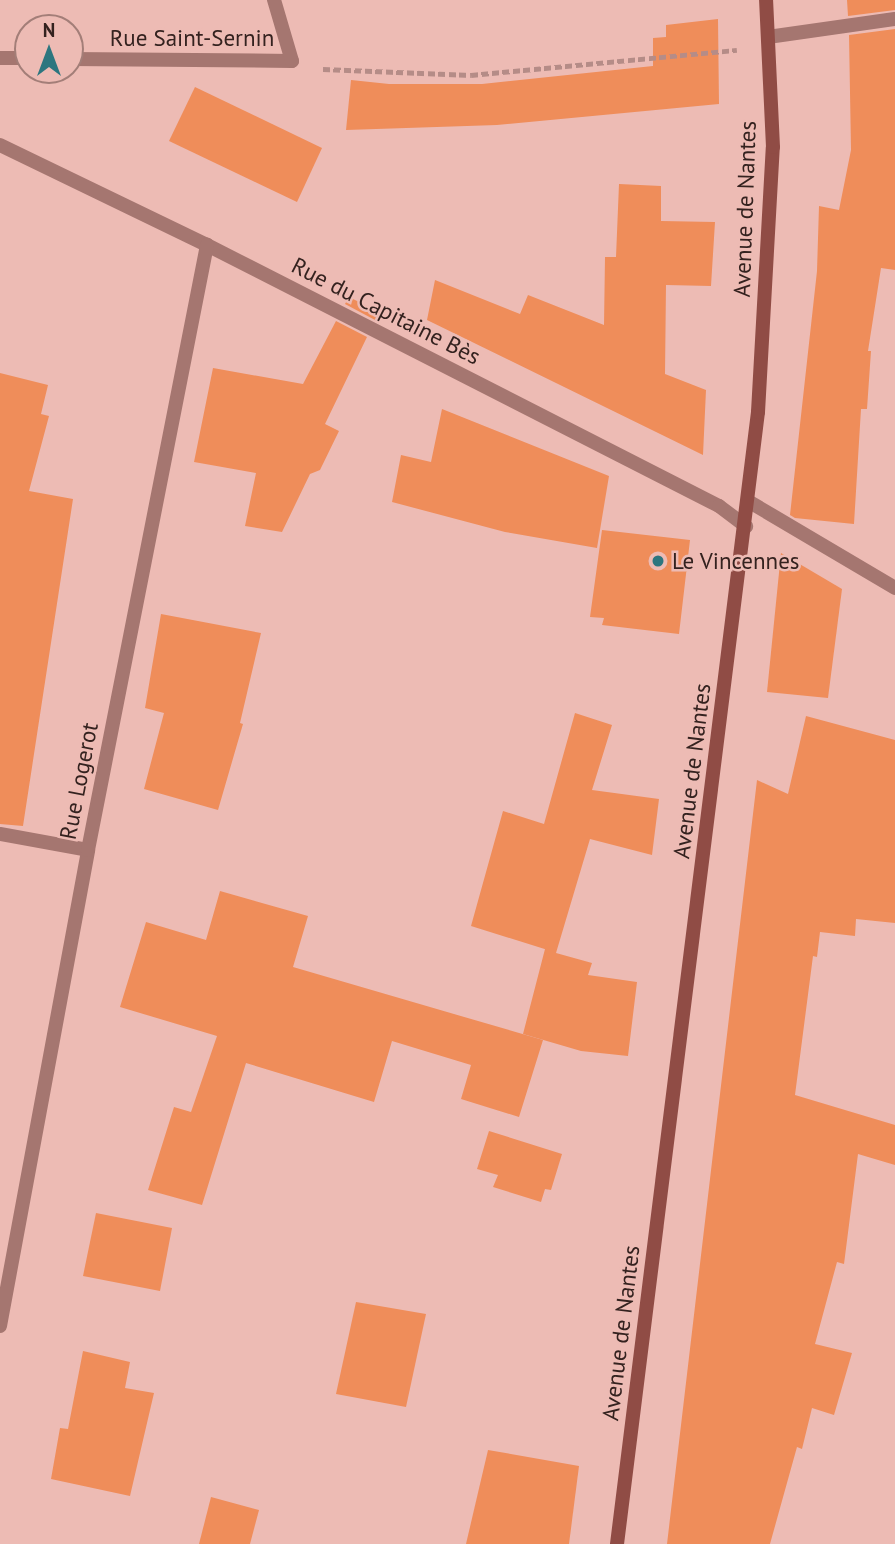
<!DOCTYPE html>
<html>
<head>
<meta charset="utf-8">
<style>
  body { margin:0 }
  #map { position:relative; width:895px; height:1544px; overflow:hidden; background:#edbbb4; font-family:"PT Sans",sans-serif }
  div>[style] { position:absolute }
  .building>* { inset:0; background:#ef8d5a }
  .path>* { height:4.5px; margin-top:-2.25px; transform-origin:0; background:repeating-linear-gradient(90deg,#b58c87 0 7px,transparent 0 10.5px) }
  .service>* { height:14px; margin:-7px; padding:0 7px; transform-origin:7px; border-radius:7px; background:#a57670 }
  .minor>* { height:14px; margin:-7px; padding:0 7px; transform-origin:7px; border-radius:7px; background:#a57670 }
  .secondary>* { height:14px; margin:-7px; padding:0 7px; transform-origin:7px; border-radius:7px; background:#904c45 }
  .dots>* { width:19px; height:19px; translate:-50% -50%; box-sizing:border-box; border:4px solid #edbbb4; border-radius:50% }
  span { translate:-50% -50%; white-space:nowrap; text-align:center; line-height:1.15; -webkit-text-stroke:5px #edbbb4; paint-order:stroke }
  .street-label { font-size:23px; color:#34221f }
  .poi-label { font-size:23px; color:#34221f }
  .left { translate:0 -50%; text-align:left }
  .north { position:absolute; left:14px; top:14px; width:70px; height:70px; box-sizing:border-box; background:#edbbb4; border:2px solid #a37e78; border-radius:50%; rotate:0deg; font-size:19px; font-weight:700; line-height:28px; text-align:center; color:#34221f }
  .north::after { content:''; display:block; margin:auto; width:24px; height:32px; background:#2d767f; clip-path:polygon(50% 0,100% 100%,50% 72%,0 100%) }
</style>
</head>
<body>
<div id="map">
  <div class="building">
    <div style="clip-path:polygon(847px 0,895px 0,895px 10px,848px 16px)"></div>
    <div style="clip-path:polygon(718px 19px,719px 104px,497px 125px,346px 130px,351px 80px,389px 84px,482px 84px,653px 66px,653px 38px,666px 37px,666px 25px)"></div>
    <div style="clip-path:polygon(895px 29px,895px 270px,881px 268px,868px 351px,871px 351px,867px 409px,861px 409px,854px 524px,795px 518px,790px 515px,817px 271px,819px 206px,839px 210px,851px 150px,849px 35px)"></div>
    <div style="clip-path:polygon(195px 87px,322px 148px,297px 202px,169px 141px)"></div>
    <div style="clip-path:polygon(619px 184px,661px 186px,661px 221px,715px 222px,711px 286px,666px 285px,665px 374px,706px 390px,703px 455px,427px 320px,435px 280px,520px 314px,528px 295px,604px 325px,605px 257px,616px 257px)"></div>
    <div style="clip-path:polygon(349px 297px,379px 312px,375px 320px,345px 304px)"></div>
    <div style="clip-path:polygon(336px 321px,367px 337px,325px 424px,339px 431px,320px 470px,310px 474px,282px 532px,245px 526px,256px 473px,194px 462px,213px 368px,303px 384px)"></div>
    <div style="clip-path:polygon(0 373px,48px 385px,41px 414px,49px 416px,29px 491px,73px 499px,23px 826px,0 824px)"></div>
    <div style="clip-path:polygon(442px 409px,609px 476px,597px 548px,505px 532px,392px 502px,401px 455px,431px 462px)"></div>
    <div style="clip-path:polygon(602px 530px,690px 540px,679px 634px,602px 625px,604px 618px,590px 617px)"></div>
    <div style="clip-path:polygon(781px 553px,842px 589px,828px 698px,767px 692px)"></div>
    <div style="clip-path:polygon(161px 614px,261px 633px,240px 723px,243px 724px,218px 810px,144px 789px,164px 713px,145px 708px)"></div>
    <div style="clip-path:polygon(575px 713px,612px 725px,592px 790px,659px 799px,652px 855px,590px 839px,556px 953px,592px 963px,588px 975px,637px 982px,628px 1056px,581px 1051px,523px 1034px,545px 949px,551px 951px,471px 926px,503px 811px,544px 824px)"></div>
    <div style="clip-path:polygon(806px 716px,895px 740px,895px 923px,856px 919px,855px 936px,820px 932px,817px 957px,813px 956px,795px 1095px,895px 1125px,895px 1165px,858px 1154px,844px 1264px,837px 1262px,815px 1344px,852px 1353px,834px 1415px,812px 1408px,802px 1449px,797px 1447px,770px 1544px,667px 1544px,757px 780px,788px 794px)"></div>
    <div style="clip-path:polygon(220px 891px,308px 916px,293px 967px,543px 1040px,519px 1117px,461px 1099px,471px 1065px,392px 1041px,374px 1102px,246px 1063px,202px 1205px,148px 1190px,174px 1107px,191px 1112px,217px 1036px,120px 1007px,146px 922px,206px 940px)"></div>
    <div style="clip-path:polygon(489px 1131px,562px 1154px,551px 1190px,545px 1189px,541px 1202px,493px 1187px,498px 1175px,477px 1169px)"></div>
    <div style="clip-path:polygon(96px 1213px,172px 1228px,160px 1291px,83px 1276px)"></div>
    <div style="clip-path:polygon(356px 1302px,426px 1314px,406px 1407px,336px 1394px)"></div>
    <div style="clip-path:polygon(83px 1351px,130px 1362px,125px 1388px,154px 1393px,130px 1496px,51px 1479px,60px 1428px,68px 1429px)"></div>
    <div style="clip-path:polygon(488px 1450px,579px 1466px,569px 1544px,466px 1544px)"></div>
    <div style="clip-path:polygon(211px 1497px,259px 1510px,250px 1544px,199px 1544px)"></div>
  </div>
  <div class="path">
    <div style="left:323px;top:69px;width:148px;rotate:2.3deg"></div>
    <div style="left:471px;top:75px;width:267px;rotate:-5.4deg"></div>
  </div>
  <div class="service">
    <div style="left:0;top:834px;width:89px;rotate:10.3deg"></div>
  </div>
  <div class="minor">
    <div style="left:768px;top:37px;width:128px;rotate:-8.1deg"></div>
    <div style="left:0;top:58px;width:28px"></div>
    <div style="left:70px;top:59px;width:222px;rotate:0.5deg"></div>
    <div style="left:292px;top:61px;width:64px;rotate:-106.4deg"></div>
    <div style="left:0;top:145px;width:230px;rotate:25.8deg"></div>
    <div style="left:207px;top:245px;width:575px;rotate:27.01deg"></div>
    <div style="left:719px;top:506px;width:34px;rotate:37deg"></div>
    <div style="left:748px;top:501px;width:171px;rotate:30.6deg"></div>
    <div style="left:0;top:1326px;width:484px;rotate:-79.5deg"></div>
    <div style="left:88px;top:850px;width:617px;rotate:-78.87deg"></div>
  </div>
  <div class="secondary">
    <div style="left:617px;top:1544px;width:1141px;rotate:-82.9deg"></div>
    <div style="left:758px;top:412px;width:265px;rotate:-86.8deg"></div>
    <div style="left:773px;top:147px;width:147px;rotate:-92.7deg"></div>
  </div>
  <div class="dots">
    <div style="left:658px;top:561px;background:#2d767f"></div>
  </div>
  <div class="street-label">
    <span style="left:192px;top:38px">Rue Saint-Sernin</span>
    <span style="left:745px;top:209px;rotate:-88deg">Avenue de Nantes</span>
    <span style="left:386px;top:311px;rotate:27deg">Rue du Capitaine Bès</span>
    <span style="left:692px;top:771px;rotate:-83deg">Avenue de Nantes</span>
    <span style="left:79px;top:781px;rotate:-79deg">Rue Logerot</span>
    <span style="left:621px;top:1333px;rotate:-83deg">Avenue de Nantes</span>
  </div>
  <div class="poi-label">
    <span class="left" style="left:672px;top:561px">Le Vincennes</span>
  </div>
  <div class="north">N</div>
</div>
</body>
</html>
